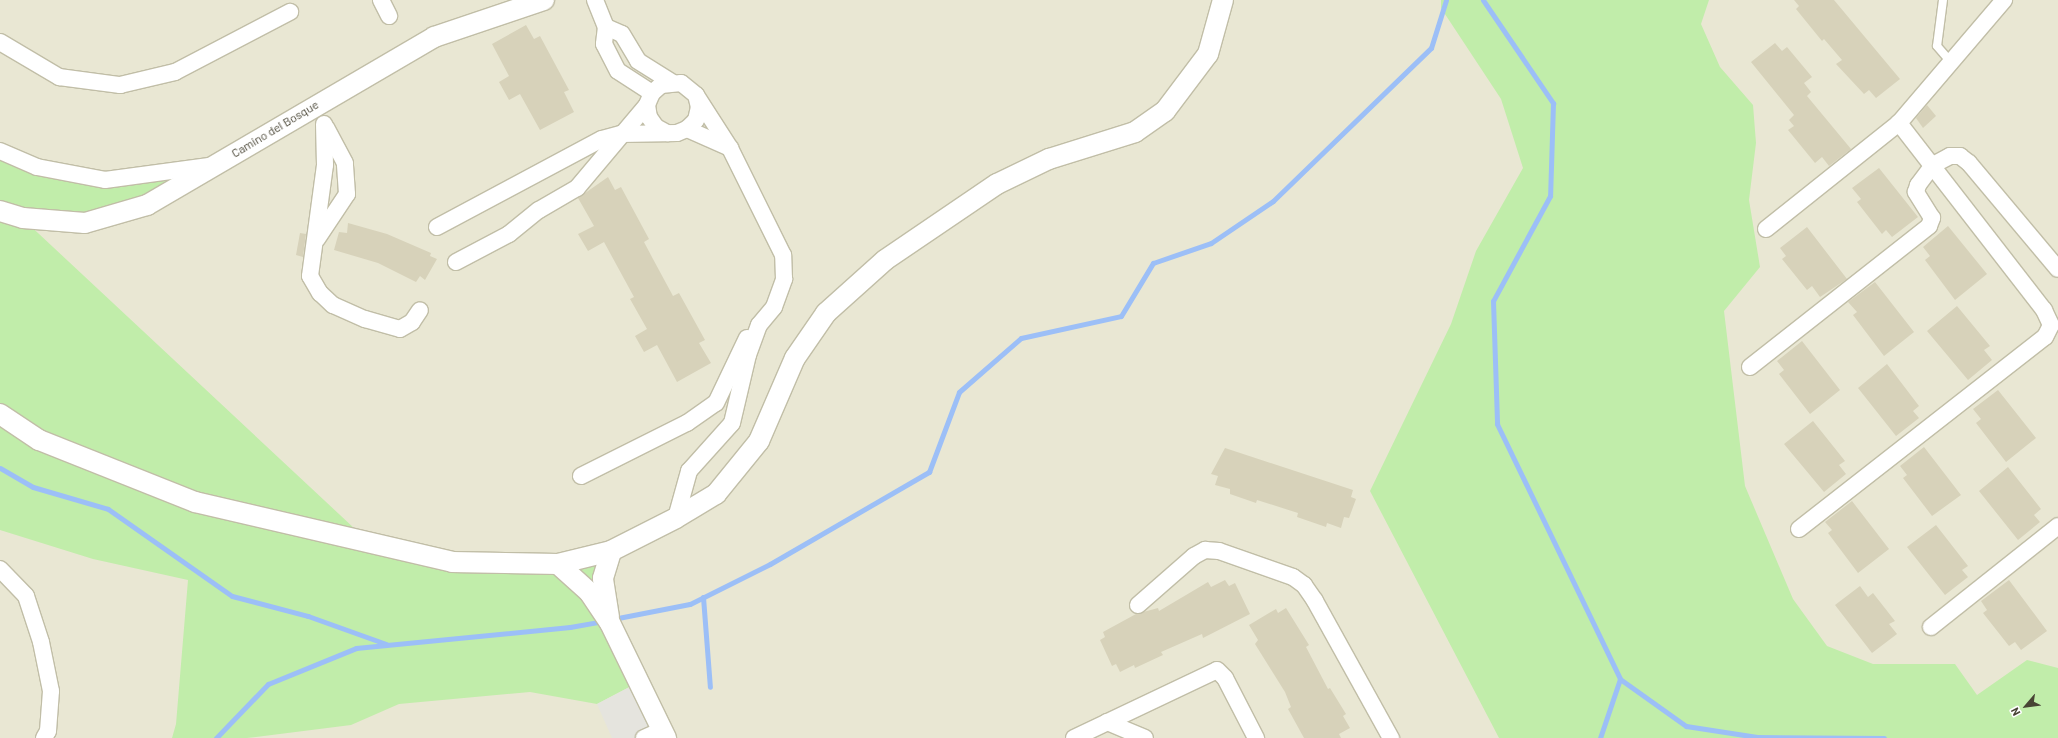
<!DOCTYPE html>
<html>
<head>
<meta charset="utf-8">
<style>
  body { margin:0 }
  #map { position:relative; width:2058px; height:738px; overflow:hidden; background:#f5f3e6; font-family:Barlow,sans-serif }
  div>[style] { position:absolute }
  .residential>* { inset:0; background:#e9e7d3 }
  .green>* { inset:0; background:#c1edaa }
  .parking>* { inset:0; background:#e5e4de }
  .stream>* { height:5px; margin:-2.5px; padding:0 2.5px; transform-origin:2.5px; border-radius:2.5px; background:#9cbff7 }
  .building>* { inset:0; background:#d7d2ba }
  .roads { filter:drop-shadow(1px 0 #c1bea7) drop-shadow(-1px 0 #c1bea7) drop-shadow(0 1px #c1bea7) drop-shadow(0 -1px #c1bea7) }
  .service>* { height:8px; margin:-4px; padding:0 4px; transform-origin:4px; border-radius:4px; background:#fff }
  .minor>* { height:16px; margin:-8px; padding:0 8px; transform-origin:8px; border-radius:8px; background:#fff }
  .tertiary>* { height:20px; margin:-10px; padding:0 10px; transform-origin:10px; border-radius:10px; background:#fff }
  span { translate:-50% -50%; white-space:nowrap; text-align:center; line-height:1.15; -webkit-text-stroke:4px #fff; paint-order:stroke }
  .street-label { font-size:12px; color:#484434 }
  .north { position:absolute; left:2006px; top:686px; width:40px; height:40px; -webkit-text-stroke:3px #fff; paint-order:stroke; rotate:242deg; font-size:11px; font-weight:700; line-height:16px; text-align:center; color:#484434 }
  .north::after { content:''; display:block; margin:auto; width:14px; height:18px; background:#484434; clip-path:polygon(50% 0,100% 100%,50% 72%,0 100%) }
</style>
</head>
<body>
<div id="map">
  <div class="residential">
    <div style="clip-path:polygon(0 0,2058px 0,2058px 738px,0 738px)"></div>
  </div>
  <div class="green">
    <div style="clip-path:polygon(1441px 0,1709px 0,1701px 24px,1720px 67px,1753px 105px,1756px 143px,1749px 200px,1760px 267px,1724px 311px,1745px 486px,1793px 599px,1827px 646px,1873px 664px,1955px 664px,1977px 695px,2027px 660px,2058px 668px,2058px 738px,1499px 738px,1370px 491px,1451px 324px,1476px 251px,1523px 168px,1501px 99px,1441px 8px)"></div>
    <div style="clip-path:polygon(0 151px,70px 175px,212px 166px,85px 223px,23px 219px,370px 543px,452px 562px,611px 551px,603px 578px,639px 682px,597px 704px,530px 692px,399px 704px,351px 725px,247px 738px,172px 738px,176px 724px,188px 580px,93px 559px,0 530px)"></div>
  </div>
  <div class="parking">
    <div style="clip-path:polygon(639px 682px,662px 730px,644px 738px,612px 738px,597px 704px)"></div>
  </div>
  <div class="stream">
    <div style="left:1483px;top:0;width:125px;rotate:55.8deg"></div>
    <div style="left:1553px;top:103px;width:93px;rotate:91.8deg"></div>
    <div style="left:1550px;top:196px;width:119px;rotate:118.5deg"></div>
    <div style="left:1493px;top:301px;width:123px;rotate:88.1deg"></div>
    <div style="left:1497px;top:424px;width:283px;rotate:64.2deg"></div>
    <div style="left:1620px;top:679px;width:81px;rotate:35.5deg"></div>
    <div style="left:1686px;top:726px;width:72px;rotate:8.8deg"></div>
    <div style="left:1757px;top:737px;width:127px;rotate:0.5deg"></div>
    <div style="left:0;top:468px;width:38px;rotate:30deg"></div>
    <div style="left:33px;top:487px;width:78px;rotate:16.3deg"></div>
    <div style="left:108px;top:509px;width:151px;rotate:35.1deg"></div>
    <div style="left:232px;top:596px;width:79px;rotate:14.7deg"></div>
    <div style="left:308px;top:616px;width:83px;rotate:19.7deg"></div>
    <div style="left:703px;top:597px;width:90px;rotate:85.6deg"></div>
    <div style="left:618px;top:618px;width:73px;rotate:-11deg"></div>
    <div style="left:690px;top:604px;width:89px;rotate:-26.6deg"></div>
    <div style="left:770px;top:564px;width:184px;rotate:-30.1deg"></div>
    <div style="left:929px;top:472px;width:85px;rotate:-69.4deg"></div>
    <div style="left:959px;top:392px;width:82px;rotate:-41.1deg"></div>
    <div style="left:1021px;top:338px;width:102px;rotate:-12.4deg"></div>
    <div style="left:1121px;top:316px;width:62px;rotate:-58.9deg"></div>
    <div style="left:1153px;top:263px;width:61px;rotate:-19deg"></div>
    <div style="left:1211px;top:243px;width:75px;rotate:-34.1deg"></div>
    <div style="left:1273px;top:201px;width:220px;rotate:-44.1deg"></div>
    <div style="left:1431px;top:48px;width:50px;rotate:-72.6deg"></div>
    <div style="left:216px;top:738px;width:75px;rotate:-46.1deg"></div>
    <div style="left:268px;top:684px;width:95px;rotate:-22.2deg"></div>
    <div style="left:356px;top:648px;width:215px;rotate:-5.6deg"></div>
    <div style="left:570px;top:627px;width:28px;rotate:-10deg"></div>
    <div style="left:1600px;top:738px;width:62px;rotate:-71.3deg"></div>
  </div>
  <div class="building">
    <div style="clip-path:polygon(1794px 0,1834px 0,1900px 79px,1876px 98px,1869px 90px,1864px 94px,1836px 64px,1842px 60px,1824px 39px,1822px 41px,1796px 9px,1799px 6px)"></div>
    <div style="clip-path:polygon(526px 25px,534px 39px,540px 36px,569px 90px,564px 92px,574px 112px,540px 130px,520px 94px,509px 100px,499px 82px,509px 76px,492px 44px)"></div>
    <div style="clip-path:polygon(1775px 43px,1782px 51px,1787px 47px,1812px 77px,1804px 83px,1811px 92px,1807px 96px,1851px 149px,1829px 166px,1822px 157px,1815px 163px,1788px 130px,1794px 126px,1789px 120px,1794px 115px,1751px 62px)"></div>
    <div style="clip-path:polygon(1927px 105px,1936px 116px,1923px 128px,1916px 118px)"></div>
    <div style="clip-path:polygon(1879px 168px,1918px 217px,1892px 237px,1886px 230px,1882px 234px,1857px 202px,1861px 199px,1852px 188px)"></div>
    <div style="clip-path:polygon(608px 177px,615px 190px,621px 187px,649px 239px,644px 242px,653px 259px,673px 296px,679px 293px,705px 340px,699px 343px,711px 363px,677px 382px,657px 345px,644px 352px,635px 336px,647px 329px,630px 299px,634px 297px,604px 242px,588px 251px,578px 234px,594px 226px,578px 198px)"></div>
    <div style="clip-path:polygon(348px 223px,387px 234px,431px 253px,430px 256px,437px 259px,425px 280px,420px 276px,416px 282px,378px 263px,334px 250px,339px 232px,347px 233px)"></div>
    <div style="clip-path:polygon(1948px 226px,1987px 274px,1955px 300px,1925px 260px,1930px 256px,1923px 247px)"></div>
    <div style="clip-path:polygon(1807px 227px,1847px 279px,1820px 297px,1812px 286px,1807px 290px,1782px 259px,1786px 256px,1780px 248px)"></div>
    <div style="clip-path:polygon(300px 233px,306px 234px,303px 257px,296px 255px)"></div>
    <div style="clip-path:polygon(1875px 282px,1914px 332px,1884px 356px,1853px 315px,1857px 312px,1848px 302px)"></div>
    <div style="clip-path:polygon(1957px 306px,1990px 346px,1984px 350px,1992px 360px,1968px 380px,1927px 331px)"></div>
    <div style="clip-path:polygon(1802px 341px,1840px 390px,1810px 414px,1779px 374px,1784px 370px,1777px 361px)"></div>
    <div style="clip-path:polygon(1887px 364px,1919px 406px,1913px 411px,1919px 418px,1896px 436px,1858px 388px)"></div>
    <div style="clip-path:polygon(1998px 390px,2036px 438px,2006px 462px,1976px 423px,1981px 419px,1973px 409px)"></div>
    <div style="clip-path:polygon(1813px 421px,1845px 461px,1839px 465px,1846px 474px,1824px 492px,1784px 444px)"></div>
    <div style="clip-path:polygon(1924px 447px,1961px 495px,1932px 516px,1903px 478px,1907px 475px,1900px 466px)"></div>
    <div style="clip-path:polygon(1225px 448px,1353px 490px,1351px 497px,1356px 499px,1349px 518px,1344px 517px,1341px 528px,1327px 523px,1326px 527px,1297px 517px,1298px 513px,1257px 500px,1256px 503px,1230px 494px,1230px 489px,1215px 485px,1218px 476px,1211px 474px)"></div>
    <div style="clip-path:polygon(2008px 467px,2041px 509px,2034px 515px,2040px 522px,2018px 540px,1979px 491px)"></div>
    <div style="clip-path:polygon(1852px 501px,1889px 549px,1858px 573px,1828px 533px,1832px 530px,1825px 522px)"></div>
    <div style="clip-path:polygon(1936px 525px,1968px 566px,1962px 570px,1968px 577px,1945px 595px,1907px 547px)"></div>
    <div style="clip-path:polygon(1225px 580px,1229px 586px,1235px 583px,1250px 614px,1203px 638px,1202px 634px,1161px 652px,1163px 655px,1135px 668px,1134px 665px,1120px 672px,1116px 664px,1112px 666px,1100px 640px,1105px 637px,1103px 632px,1136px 614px,1158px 608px,1159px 611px,1208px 582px,1211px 587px)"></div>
    <div style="clip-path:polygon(2009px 580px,2047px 631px,2021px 650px,2015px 642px,2009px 646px,1983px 613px,1987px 610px,1981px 601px)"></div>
    <div style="clip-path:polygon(1860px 586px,1868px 597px,1873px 593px,1895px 621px,1889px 624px,1897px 634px,1872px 653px,1835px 605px)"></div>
    <div style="clip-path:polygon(1286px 608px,1309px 645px,1306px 647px,1328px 689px,1330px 688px,1346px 714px,1343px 716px,1350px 728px,1339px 734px,1341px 738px,1304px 738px,1288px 709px,1291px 707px,1285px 692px,1255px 644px,1258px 640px,1249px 625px,1276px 609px,1278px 613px)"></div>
  </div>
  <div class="roads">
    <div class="service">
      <div style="left:1943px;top:0;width:46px;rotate:97.4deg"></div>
      <div style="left:1937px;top:46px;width:21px;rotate:49deg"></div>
    </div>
    <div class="minor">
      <div style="left:381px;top:0;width:18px;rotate:63deg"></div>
      <div style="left:595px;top:0;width:29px;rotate:68deg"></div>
      <div style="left:606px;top:27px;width:17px;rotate:97deg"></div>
      <div style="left:604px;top:44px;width:30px;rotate:63deg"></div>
      <div style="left:618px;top:71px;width:40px;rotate:32.9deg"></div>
      <div style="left:606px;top:27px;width:17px;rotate:24deg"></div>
      <div style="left:622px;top:34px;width:31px;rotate:59deg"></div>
      <div style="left:638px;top:61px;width:40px;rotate:32deg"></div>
      <div style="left:0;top:42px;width:69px;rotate:30.7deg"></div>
      <div style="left:59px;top:77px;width:62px;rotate:7.5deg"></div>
      <div style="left:120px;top:85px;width:57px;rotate:-13.3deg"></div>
      <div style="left:175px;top:72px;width:130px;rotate:-27.6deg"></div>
      <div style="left:324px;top:124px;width:41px;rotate:88.6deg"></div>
      <div style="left:325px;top:165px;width:112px;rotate:97.7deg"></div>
      <div style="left:310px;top:276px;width:20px;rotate:60deg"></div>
      <div style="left:320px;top:293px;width:18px;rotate:43deg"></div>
      <div style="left:333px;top:305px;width:35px;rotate:24deg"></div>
      <div style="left:365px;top:319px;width:36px;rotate:16deg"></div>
      <div style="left:400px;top:329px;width:14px;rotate:-30deg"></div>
      <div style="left:412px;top:322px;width:14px;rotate:-56deg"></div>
      <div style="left:687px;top:129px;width:47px;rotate:23.8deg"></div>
      <div style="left:0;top:151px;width:40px;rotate:23.4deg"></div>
      <div style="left:37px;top:167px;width:69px;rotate:10.8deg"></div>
      <div style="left:105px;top:180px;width:105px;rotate:-7.7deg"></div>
      <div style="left:437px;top:227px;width:187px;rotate:-28.1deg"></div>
      <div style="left:602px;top:139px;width:20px;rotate:-15deg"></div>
      <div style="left:621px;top:134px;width:56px;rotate:-1deg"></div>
      <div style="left:677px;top:133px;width:11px;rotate:-22deg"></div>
      <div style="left:687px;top:129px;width:13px;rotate:-45deg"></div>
      <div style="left:696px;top:120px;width:13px;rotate:-77deg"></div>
      <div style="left:699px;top:107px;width:12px;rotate:-104deg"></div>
      <div style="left:696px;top:95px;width:19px;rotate:-141deg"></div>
      <div style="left:681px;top:83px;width:20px;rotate:174deg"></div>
      <div style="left:661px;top:85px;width:12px;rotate:138deg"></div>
      <div style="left:652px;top:93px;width:13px;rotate:113deg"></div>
      <div style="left:647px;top:105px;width:12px;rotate:81deg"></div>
      <div style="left:649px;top:117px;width:12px;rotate:55deg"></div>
      <div style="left:656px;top:127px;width:13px;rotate:29deg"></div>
      <div style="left:1766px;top:229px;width:170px;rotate:-38.6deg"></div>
      <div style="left:1899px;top:123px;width:162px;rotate:-49.5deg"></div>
      <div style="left:317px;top:239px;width:54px;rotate:-56.3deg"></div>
      <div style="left:347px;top:194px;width:31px;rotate:-94deg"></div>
      <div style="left:345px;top:163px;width:40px;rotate:-118deg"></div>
      <div style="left:456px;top:262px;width:60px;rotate:-27.8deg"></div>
      <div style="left:509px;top:234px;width:38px;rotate:-39deg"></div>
      <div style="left:539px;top:210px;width:44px;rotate:-30.1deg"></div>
      <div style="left:577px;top:188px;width:109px;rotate:-49.9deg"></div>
      <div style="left:1750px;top:367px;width:228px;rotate:-38.2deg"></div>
      <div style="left:1929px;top:226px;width:9px;rotate:-69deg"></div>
      <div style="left:1932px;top:218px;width:31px;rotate:-122deg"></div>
      <div style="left:1916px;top:192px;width:7px;rotate:-74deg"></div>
      <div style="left:1918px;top:185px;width:25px;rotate:-53deg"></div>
      <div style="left:1933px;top:165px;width:19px;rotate:-28deg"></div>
      <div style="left:1950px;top:156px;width:10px"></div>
      <div style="left:1960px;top:156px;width:11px;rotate:38deg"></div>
      <div style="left:1969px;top:163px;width:138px;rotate:50deg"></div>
      <div style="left:581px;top:476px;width:119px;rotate:-26.6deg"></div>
      <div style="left:687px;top:423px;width:35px;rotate:-35deg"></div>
      <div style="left:716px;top:403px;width:72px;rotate:-64.5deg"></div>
      <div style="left:676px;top:518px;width:49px;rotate:-74.5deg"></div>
      <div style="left:689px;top:471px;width:64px;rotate:-48.1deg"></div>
      <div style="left:732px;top:423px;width:70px;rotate:-76.8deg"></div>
      <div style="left:748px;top:355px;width:32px;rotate:-70deg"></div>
      <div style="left:759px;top:325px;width:23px;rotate:-50deg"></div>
      <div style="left:774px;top:307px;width:30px;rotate:-70deg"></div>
      <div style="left:784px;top:279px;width:24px;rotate:-92deg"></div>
      <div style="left:783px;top:255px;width:119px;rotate:-116.4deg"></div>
      <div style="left:730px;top:148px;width:63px;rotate:-122.7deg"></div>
      <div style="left:1799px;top:529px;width:312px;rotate:-38deg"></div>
      <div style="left:2045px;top:337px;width:13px;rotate:-63deg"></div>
      <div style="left:2051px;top:325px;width:17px;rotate:-115deg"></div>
      <div style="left:2044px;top:310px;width:237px;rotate:-127.8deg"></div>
      <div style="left:0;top:569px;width:37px;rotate:46deg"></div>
      <div style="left:26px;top:596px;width:48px;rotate:71.9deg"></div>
      <div style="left:41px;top:642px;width:50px;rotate:78.5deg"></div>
      <div style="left:51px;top:691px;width:40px;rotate:94.3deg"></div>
      <div style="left:48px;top:731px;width:8px;rotate:120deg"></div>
      <div style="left:1138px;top:605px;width:74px;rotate:-41.2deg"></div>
      <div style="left:1194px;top:556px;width:13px;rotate:-29deg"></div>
      <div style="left:1205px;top:550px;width:14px;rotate:4deg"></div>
      <div style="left:1219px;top:551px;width:78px;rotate:19.4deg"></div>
      <div style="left:1293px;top:577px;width:14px;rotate:36deg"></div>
      <div style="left:1304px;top:585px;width:19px;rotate:55deg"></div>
      <div style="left:1315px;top:601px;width:157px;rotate:61deg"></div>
      <div style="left:1931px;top:627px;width:162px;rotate:-38.5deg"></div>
      <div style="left:1107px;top:722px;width:41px;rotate:22.8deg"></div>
      <div style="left:644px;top:738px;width:20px;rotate:-24deg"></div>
      <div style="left:1074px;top:738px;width:158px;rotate:-25.4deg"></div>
      <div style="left:1217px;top:670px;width:11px;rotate:45deg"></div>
      <div style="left:1225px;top:678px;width:68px;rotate:62.7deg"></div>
    </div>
    <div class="tertiary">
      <div style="left:0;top:211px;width:24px;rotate:17deg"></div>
      <div style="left:23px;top:218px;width:62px;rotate:4.6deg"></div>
      <div style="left:85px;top:223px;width:65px;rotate:-16.2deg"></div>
      <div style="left:147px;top:205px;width:333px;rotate:-30.3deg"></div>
      <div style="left:434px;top:37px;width:116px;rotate:-18.6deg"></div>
      <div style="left:0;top:414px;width:47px;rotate:33.7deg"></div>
      <div style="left:39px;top:440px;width:168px;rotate:21.7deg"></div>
      <div style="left:195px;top:502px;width:264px;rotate:13.1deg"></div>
      <div style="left:452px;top:562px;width:106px;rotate:1.1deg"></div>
      <div style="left:558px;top:564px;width:55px;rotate:-13.8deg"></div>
      <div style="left:611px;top:551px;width:73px;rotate:-26.9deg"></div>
      <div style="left:676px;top:518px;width:47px;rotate:-31deg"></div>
      <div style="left:716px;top:494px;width:68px;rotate:-50.9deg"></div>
      <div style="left:759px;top:441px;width:90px;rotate:-66.6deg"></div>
      <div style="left:795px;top:358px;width:55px;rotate:-55.4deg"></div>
      <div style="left:826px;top:313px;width:79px;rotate:-41.9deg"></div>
      <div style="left:885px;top:260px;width:135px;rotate:-34.2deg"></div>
      <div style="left:997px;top:184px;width:58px;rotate:-25.7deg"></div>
      <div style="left:1049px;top:159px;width:90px;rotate:-17.4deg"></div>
      <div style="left:1135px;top:132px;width:37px;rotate:-35deg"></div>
      <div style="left:1165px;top:111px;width:71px;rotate:-53deg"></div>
      <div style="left:1208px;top:54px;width:56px;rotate:-74.5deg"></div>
      <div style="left:558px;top:564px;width:42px;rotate:42.1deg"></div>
      <div style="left:589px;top:592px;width:37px;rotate:56deg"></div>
      <div style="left:610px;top:623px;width:128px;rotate:64deg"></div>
      <div style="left:609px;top:617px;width:39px;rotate:-99deg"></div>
      <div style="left:603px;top:578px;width:28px;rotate:-73deg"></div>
    </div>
  </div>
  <div class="street-label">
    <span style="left:275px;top:129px;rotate:-31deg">Camino del Bosque</span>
  </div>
  <div class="north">N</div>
</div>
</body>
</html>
